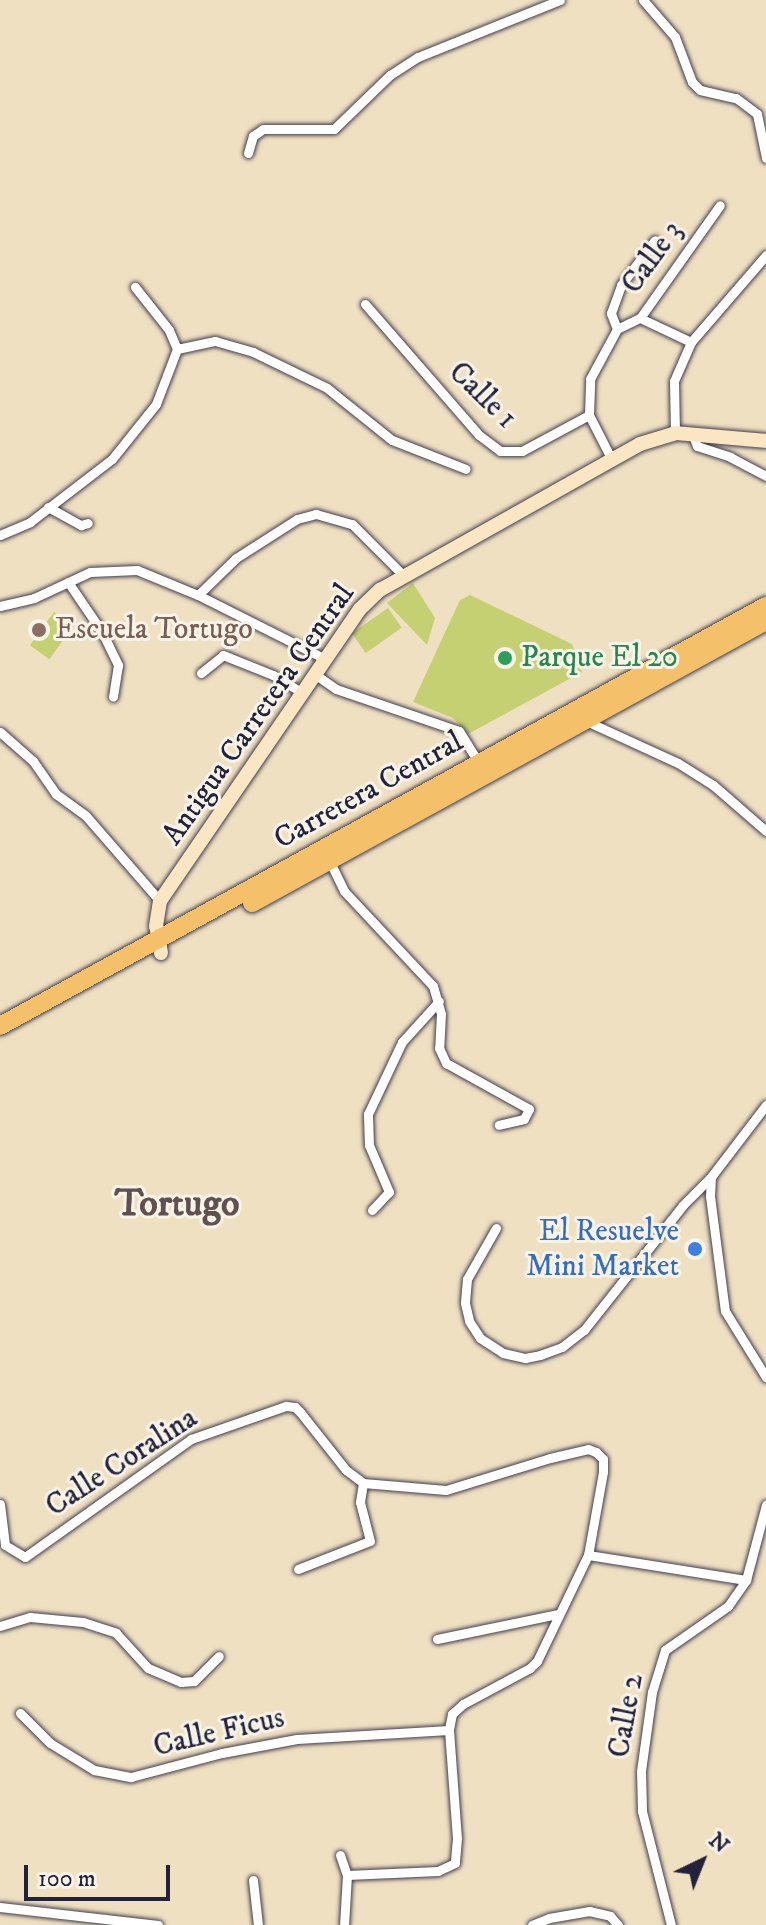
<!DOCTYPE html>
<style>
body{margin:0}
#map{position:relative;width:766px;height:1925px;overflow:hidden;background:#f0e0c2;font-family:"IM FELL DW Pica",serif}
div>[style]{position:absolute}
[style*='--x']{left:calc(var(--x)*1px);top:calc(var(--y)*1px);width:calc(var(--w)*1px);rotate:calc(var(--a)*1deg)}
.green>*{inset:0;background:#c4d072;transform-origin:0 0}
.roads{filter:drop-shadow(0 0 2px #413e4f) drop-shadow(0 0 2px #413e4f)}
.street>*{height:9px;margin:-4.5px;padding:0 4.5px;transform-origin:4.5px;border-radius:4.5px;background:#fff}
.secondary>*{height:14px;margin:-7px;padding:0 7px;transform-origin:7px;border-radius:7px;background:#fbe6c3}
.highway>*{height:18px;margin:-9px;padding:0 9px;transform-origin:9px;border-radius:9px;background:#f4c16a}
.dots>*{width:22px;height:22px;translate:-50% -50%;box-sizing:border-box;border:4px solid #f7f3e8;border-radius:50%}
span{translate:-50% -50%;white-space:nowrap;text-align:center;line-height:1.15;-webkit-text-stroke:6px #f7f3e8;paint-order:stroke}
.street-label{font-size:30px;color:#22223b}
.education-label{font-size:30px;color:#785e54}
.left{translate:0 -50%;text-align:left}
.leisure-label{font-size:30px;color:#27864d}
.shop-label{font-size:30px;color:#366cbe}
.right{translate:-100% -50%;text-align:right}
.district-label{font-size:38px;color:#60504f;font-weight:700}
.north{position:absolute;left:662px;top:1821px;width:80px;height:80px;-webkit-text-stroke:6px #f7f3e8;paint-order:stroke;rotate:43deg;font-size:22px;font-weight:700;line-height:32px;text-align:center;color:#22223b}
.north::after{content:'';display:block;margin:auto;width:28px;height:36px;background:#22223b;clip-path:polygon(50% 0,100% 100%,50% 72%,0 100%)}
.scale{position:absolute;left:24px;top:1865px;width:146px;height:36px;box-sizing:border-box;border:4px solid #22223b;border-top:0;padding-left:10px;font-size:24px;line-height:28px;white-space:nowrap;color:#22223b;-webkit-text-stroke:6px #f7f3e8;paint-order:stroke}
</style>
<div id="map">
<div class="green">
<div style="clip-path:polygon(413px 583px,435px 618px,427px 645px,387px 603px)"></div>
<div style="clip-path:polygon(470px 595px,572px 644px,582px 672px,468px 734px,453px 718px,413px 702px,460px 600px)"></div>
<div style="left:388px;top:608px;width:24px;height:44px;rotate:55deg"></div>
<div style="left:54px;top:612px;width:24px;height:41px;rotate:36deg"></div>
</div>
<div class="roads">
<div class="street">
<div style="--x:643;--y:0;--w:49;--a:49.1"></div>
<div style="--x:675;--y:37;--w:48;--a:69.3"></div>
<div style="--x:692;--y:82;--w:11;--a:45"></div>
<div style="--x:700;--y:90;--w:37;--a:13"></div>
<div style="--x:736;--y:98;--w:26;--a:37"></div>
<div style="--x:757;--y:114;--w:45;--a:78.4"></div>
<div style="--x:248;--y:153;--w:18;--a:-74"></div>
<div style="--x:253;--y:136;--w:12;--a:-35"></div>
<div style="--x:263;--y:129;--w:71;--a:0"></div>
<div style="--x:334;--y:129;--w:78;--a:-44"></div>
<div style="--x:390;--y:75;--w:33;--a:-33"></div>
<div style="--x:418;--y:57;--w:153;--a:-21.9"></div>
<div style="--x:365;--y:304;--w:174;--a:49"></div>
<div style="--x:479;--y:435;--w:26;--a:37"></div>
<div style="--x:500;--y:451;--w:22;--a:0"></div>
<div style="--x:522;--y:451;--w:76;--a:-28.2"></div>
<div style="--x:640;--y:318;--w:56;--a:25.2"></div>
<div style="--x:617;--y:329;--w:25;--a:-26"></div>
<div style="--x:640;--y:318;--w:138;--a:-54.7"></div>
<div style="--x:177;--y:349;--w:39;--a:-12"></div>
<div style="--x:215;--y:341;--w:40;--a:16"></div>
<div style="--x:253;--y:352;--w:82;--a:25.9"></div>
<div style="--x:327;--y:388;--w:83;--a:38.7"></div>
<div style="--x:392;--y:440;--w:79;--a:21.4"></div>
<div style="--x:675;--y:433;--w:52;--a:-91.1"></div>
<div style="--x:674;--y:381;--w:43;--a:-66.4"></div>
<div style="--x:691;--y:342;--w:115;--a:-49.2"></div>
<div style="--x:692;--y:433;--w:14;--a:69"></div>
<div style="--x:697;--y:446;--w:35;--a:18"></div>
<div style="--x:730;--y:457;--w:41;--a:27.8"></div>
<div style="--x:612;--y:460;--w:51;--a:-117.1"></div>
<div style="--x:589;--y:415;--w:36;--a:-88"></div>
<div style="--x:590;--y:379;--w:57;--a:-61.6"></div>
<div style="--x:617;--y:329;--w:17;--a:-111"></div>
<div style="--x:611;--y:313;--w:30;--a:-70"></div>
<div style="--x:621;--y:285;--w:56;--a:-52.9"></div>
<div style="--x:48;--y:507;--w:38;--a:29"></div>
<div style="--x:81;--y:525;--w:7;--a:-16"></div>
<div style="--x:0;--y:535;--w:33;--a:-23"></div>
<div style="--x:30;--y:522;--w:103;--a:-37.5"></div>
<div style="--x:112;--y:459;--w:70;--a:-51.3"></div>
<div style="--x:156;--y:404;--w:59;--a:-69.1"></div>
<div style="--x:177;--y:349;--w:21;--a:-113"></div>
<div style="--x:169;--y:330;--w:55;--a:-128.3"></div>
<div style="--x:68;--y:582;--w:60;--a:55.8"></div>
<div style="--x:102;--y:632;--w:37;--a:64"></div>
<div style="--x:118;--y:665;--w:32;--a:99"></div>
<div style="--x:198;--y:595;--w:53;--a:-44.2"></div>
<div style="--x:236;--y:558;--w:72;--a:-32.6"></div>
<div style="--x:297;--y:519;--w:20;--a:-15"></div>
<div style="--x:316;--y:514;--w:37;--a:16"></div>
<div style="--x:352;--y:524;--w:74;--a:45"></div>
<div style="--x:0;--y:606;--w:35;--a:-13"></div>
<div style="--x:34;--y:598;--w:62;--a:-24.9"></div>
<div style="--x:90;--y:572;--w:47;--a:-2.4"></div>
<div style="--x:137;--y:570;--w:66;--a:22.3"></div>
<div style="--x:198;--y:595;--w:142;--a:26.7"></div>
<div style="--x:201;--y:673;--w:28;--a:-39"></div>
<div style="--x:223;--y:655;--w:54;--a:21.8"></div>
<div style="--x:273;--y:675;--w:35;--a:31"></div>
<div style="--x:316;--y:675;--w:24;--a:35"></div>
<div style="--x:336;--y:689;--w:130;--a:18.9"></div>
<div style="--x:459;--y:731;--w:36;--a:58"></div>
<div style="--x:584;--y:720;--w:103;--a:24.6"></div>
<div style="--x:678;--y:763;--w:41;--a:32.2"></div>
<div style="--x:713;--y:785;--w:70;--a:41"></div>
<div style="--x:0;--y:732;--w:44;--a:41.3"></div>
<div style="--x:33;--y:761;--w:40;--a:55.1"></div>
<div style="--x:56;--y:794;--w:37;--a:36"></div>
<div style="--x:86;--y:816;--w:113;--a:49"></div>
<div style="--x:329;--y:860;--w:34;--a:64"></div>
<div style="--x:344;--y:891;--w:130;--a:46.9"></div>
<div style="--x:433;--y:986;--w:29;--a:74"></div>
<div style="--x:441;--y:1014;--w:34;--a:93"></div>
<div style="--x:439;--y:1048;--w:17;--a:65"></div>
<div style="--x:446;--y:1063;--w:95;--a:29"></div>
<div style="--x:529;--y:1109;--w:11;--a:117"></div>
<div style="--x:524;--y:1119;--w:26;--a:167"></div>
<div style="--x:766;--y:1105;--w:91;--a:127.4"></div>
<div style="--x:711;--y:1177;--w:19;--a:93"></div>
<div style="--x:710;--y:1196;--w:116;--a:82.6"></div>
<div style="--x:725;--y:1311;--w:78;--a:58.2"></div>
<div style="--x:372;--y:1210;--w:25;--a:-47"></div>
<div style="--x:389;--y:1192;--w:51;--a:-113.1"></div>
<div style="--x:369;--y:1145;--w:31;--a:-92"></div>
<div style="--x:368;--y:1114;--w:80;--a:-64.7"></div>
<div style="--x:402;--y:1042;--w:55;--a:-47.9"></div>
<div style="--x:496;--y:1228;--w:59;--a:119.6"></div>
<div style="--x:467;--y:1279;--w:24;--a:95"></div>
<div style="--x:465;--y:1303;--w:18;--a:77"></div>
<div style="--x:469;--y:1321;--w:20;--a:57"></div>
<div style="--x:480;--y:1338;--w:27;--a:33"></div>
<div style="--x:503;--y:1353;--w:23;--a:13"></div>
<div style="--x:525;--y:1358;--w:15;--a:-11"></div>
<div style="--x:540;--y:1355;--w:23;--a:-20"></div>
<div style="--x:562;--y:1347;--w:28;--a:-38"></div>
<div style="--x:584;--y:1330;--w:159;--a:-51.6"></div>
<div style="--x:683;--y:1205;--w:40;--a:-45"></div>
<div style="--x:0;--y:1504;--w:41;--a:83"></div>
<div style="--x:5;--y:1545;--w:23;--a:31"></div>
<div style="--x:25;--y:1557;--w:204;--a:-35.4"></div>
<div style="--x:191;--y:1439;--w:101;--a:-19.2"></div>
<div style="--x:286;--y:1406;--w:9;--a:6"></div>
<div style="--x:295;--y:1407;--w:7;--a:45"></div>
<div style="--x:300;--y:1412;--w:74;--a:51.6"></div>
<div style="--x:346;--y:1470;--w:21;--a:37"></div>
<div style="--x:363;--y:1483;--w:83;--a:4.8"></div>
<div style="--x:446;--y:1490;--w:109;--a:-17.1"></div>
<div style="--x:550;--y:1458;--w:39;--a:-13"></div>
<div style="--x:588;--y:1449;--w:9;--a:21"></div>
<div style="--x:596;--y:1452;--w:10;--a:45"></div>
<div style="--x:603;--y:1459;--w:13;--a:90"></div>
<div style="--x:603;--y:1472;--w:84;--a:100.2"></div>
<div style="--x:588;--y:1555;--w:118;--a:115.7"></div>
<div style="--x:537;--y:1661;--w:10;--a:135"></div>
<div style="--x:530;--y:1668;--w:76;--a:151.8"></div>
<div style="--x:463;--y:1704;--w:15;--a:138"></div>
<div style="--x:452;--y:1714;--w:16;--a:101"></div>
<div style="--x:449;--y:1730;--w:108;--a:85.8"></div>
<div style="--x:457;--y:1838;--w:25;--a:95"></div>
<div style="--x:455;--y:1863;--w:19;--a:155"></div>
<div style="--x:438;--y:1871;--w:91;--a:177.5"></div>
<div style="--x:588;--y:1555;--w:160;--a:9"></div>
<div style="--x:298;--y:1569;--w:77;--a:-21.3"></div>
<div style="--x:370;--y:1541;--w:40;--a:-104.4"></div>
<div style="--x:360;--y:1502;--w:19;--a:-81"></div>
<div style="--x:0;--y:1626;--w:31;--a:-17"></div>
<div style="--x:30;--y:1617;--w:53;--a:5.4"></div>
<div style="--x:83;--y:1622;--w:35;--a:18"></div>
<div style="--x:116;--y:1633;--w:47;--a:47.6"></div>
<div style="--x:148;--y:1668;--w:36;--a:23"></div>
<div style="--x:181;--y:1682;--w:13;--a:-4"></div>
<div style="--x:194;--y:1681;--w:35;--a:-45"></div>
<div style="--x:437;--y:1639;--w:124;--a:-11.7"></div>
<div style="--x:20;--y:1713;--w:42;--a:45"></div>
<div style="--x:50;--y:1743;--w:52;--a:31.5"></div>
<div style="--x:94;--y:1770;--w:38;--a:11"></div>
<div style="--x:131;--y:1777;--w:94;--a:-14.8"></div>
<div style="--x:222;--y:1753;--w:76;--a:-10.6"></div>
<div style="--x:297;--y:1739;--w:152;--a:-3.4"></div>
<div style="--x:340;--y:1855;--w:21;--a:71"></div>
<div style="--x:347;--y:1875;--w:50;--a:93.4"></div>
<div style="--x:253;--y:1880;--w:45;--a:83.7"></div>
<div style="--x:0;--y:1907;--w:159;--a:6.5"></div>
<div style="--x:532;--y:1925;--w:18;--a:-22"></div>
<div style="--x:549;--y:1918;--w:41;--a:-9.9"></div>
<div style="--x:589;--y:1911;--w:22;--a:13"></div>
<div style="--x:610;--y:1916;--w:12;--a:48"></div>
<div style="--x:671;--y:1925;--w:118;--a:-104.3"></div>
<div style="--x:642;--y:1811;--w:40;--a:-91.4"></div>
<div style="--x:641;--y:1771;--w:80;--a:-82.1"></div>
<div style="--x:652;--y:1692;--w:44;--a:-72.8"></div>
<div style="--x:665;--y:1650;--w:77;--a:-34.9"></div>
<div style="--x:728;--y:1606;--w:32;--a:-55"></div>
<div style="--x:746;--y:1580;--w:78;--a:-75.1"></div>
</div>
<div class="secondary">
<div style="--x:161;--y:953;--w:27;--a:-100"></div>
<div style="--x:156;--y:926;--w:25;--a:-81"></div>
<div style="--x:160;--y:901;--w:354;--a:-55.6"></div>
<div style="--x:360;--y:609;--w:28;--a:-44"></div>
<div style="--x:380;--y:590;--w:298;--a:-29.3"></div>
<div style="--x:640;--y:444;--w:37;--a:-17"></div>
<div style="--x:675;--y:433;--w:91;--a:5"></div>
</div>
<div class="highway">
<div style="--x:252;--y:903;--w:586;--a:-28.75"></div>
<div style="--x:0;--y:1026;--w:874;--a:-28.74"></div>
</div>
</div>
<div class="dots">
<div style="left:39px;top:630px;background:#8d6e63"></div>
<div style="left:505px;top:658px;background:#2e9e5b"></div>
<div style="left:695px;top:1249px;background:#3f7fe0"></div>
</div>
<div class="street-label">
<span style="left:653px;top:258px;rotate:-54deg">Calle 3</span>
<span style="left:482px;top:396px;rotate:44deg">Calle 1</span>
<span style="left:259px;top:715px;rotate:-55deg">Antigua Carretera Central</span>
<span style="left:369px;top:791px;rotate:-29deg">Carretera Central</span>
<span style="left:122px;top:1463px;rotate:-33deg">Calle Coralina</span>
<span style="left:627px;top:1716px;rotate:-80deg">Calle 2</span>
<span style="left:219px;top:1733px;rotate:-13deg">Calle Ficus</span>
</div>
<div class="education-label">
<span class="left" style="left:55px;top:630px">Escuela Tortugo</span>
</div>
<div class="leisure-label">
<span class="left" style="left:521px;top:658px">Parque El 20</span>
</div>
<div class="shop-label">
<span class="right" style="left:679px;top:1249px">El Resuelve<br>Mini Market</span>
</div>
<div class="district-label">
<span style="left:177px;top:1205px">Tortugo</span>
</div>
<div class="north">N</div>
<div class="scale">100 m</div>
</div>
